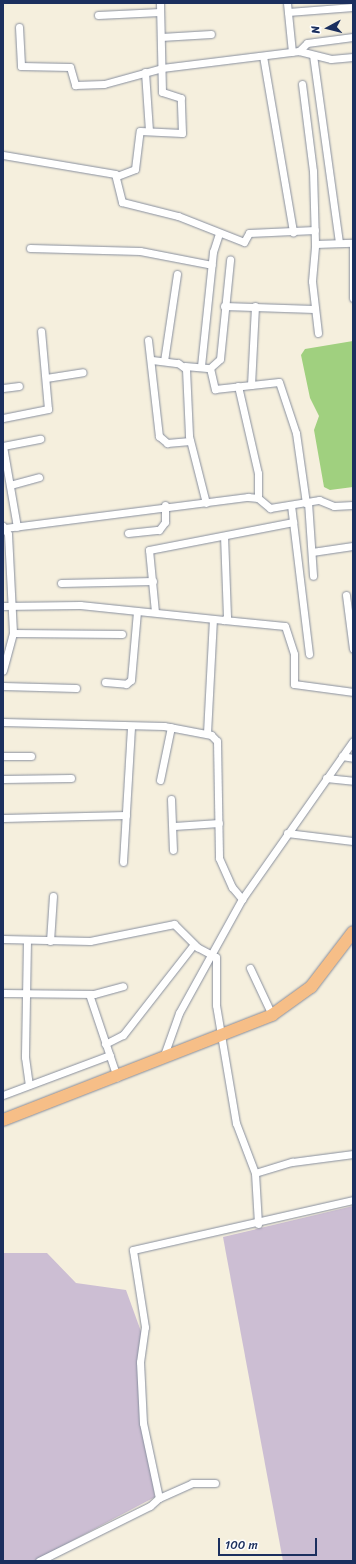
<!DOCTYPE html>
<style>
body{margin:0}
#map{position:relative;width:356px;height:1564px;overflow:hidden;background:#f5efdd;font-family:Sriracha,sans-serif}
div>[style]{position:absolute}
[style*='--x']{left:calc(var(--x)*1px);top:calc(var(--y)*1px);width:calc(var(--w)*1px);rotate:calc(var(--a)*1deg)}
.industrial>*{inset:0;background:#ccbed3}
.green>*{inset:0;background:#a0d07f}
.roads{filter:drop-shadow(0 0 1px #888f9e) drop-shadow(0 0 1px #888f9e)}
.street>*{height:7px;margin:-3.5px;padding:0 3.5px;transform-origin:3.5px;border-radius:3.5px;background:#fff}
.primary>*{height:12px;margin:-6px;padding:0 6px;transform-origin:6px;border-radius:6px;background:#f6be87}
span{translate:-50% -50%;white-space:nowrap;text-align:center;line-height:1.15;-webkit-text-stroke:4px #fff;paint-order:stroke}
.frame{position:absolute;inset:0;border:4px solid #1b2f5e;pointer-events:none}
.north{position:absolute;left:308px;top:8px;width:40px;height:40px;-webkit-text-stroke:3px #fff;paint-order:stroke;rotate:263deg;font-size:11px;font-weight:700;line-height:16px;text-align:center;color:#1b2f5e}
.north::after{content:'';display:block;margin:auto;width:14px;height:18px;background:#1b2f5e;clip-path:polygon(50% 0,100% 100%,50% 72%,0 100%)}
.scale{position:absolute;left:218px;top:1538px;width:99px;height:18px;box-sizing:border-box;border:2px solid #1b2f5e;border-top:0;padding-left:5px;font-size:12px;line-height:14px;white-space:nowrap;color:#1b2f5e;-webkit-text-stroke:3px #fff;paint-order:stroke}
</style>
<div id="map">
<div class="industrial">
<div style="clip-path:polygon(353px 1206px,353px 1561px,283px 1561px,223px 1237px)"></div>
<div style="clip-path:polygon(3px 1253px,47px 1253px,76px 1283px,126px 1290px,143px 1337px,141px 1415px,155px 1497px,34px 1561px,3px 1561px)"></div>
</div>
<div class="green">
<div style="clip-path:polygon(353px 341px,353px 487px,330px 490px,324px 487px,314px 430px,319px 416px,310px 398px,301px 355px,305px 349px)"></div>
</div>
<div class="roads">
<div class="street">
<div style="--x:287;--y:3;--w:49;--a:84.2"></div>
<div style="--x:288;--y:12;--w:65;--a:-4.4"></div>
<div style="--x:98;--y:15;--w:62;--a:-2.8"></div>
<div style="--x:19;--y:27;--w:39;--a:87"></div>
<div style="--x:21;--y:66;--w:49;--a:1.2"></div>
<div style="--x:70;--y:67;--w:19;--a:74"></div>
<div style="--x:75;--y:85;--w:29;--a:-2"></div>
<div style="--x:104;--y:84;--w:60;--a:-15.4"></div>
<div style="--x:162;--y:68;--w:138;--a:-7.1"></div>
<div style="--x:299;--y:51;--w:33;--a:14"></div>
<div style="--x:331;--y:59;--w:22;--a:-5"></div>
<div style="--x:161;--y:37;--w:50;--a:-3.4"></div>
<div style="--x:299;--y:51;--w:11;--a:-45"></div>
<div style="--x:307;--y:43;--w:46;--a:-7.4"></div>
<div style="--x:313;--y:55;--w:189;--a:82.1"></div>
<div style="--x:263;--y:56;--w:179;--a:80.3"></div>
<div style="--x:145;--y:72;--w:59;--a:86.1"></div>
<div style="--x:302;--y:84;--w:88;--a:82.8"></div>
<div style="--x:313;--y:171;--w:73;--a:88.4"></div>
<div style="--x:3;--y:155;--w:114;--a:9.6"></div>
<div style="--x:115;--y:174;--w:29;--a:76"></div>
<div style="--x:122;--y:202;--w:58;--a:14"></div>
<div style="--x:178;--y:216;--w:71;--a:21.5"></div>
<div style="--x:244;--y:242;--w:10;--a:-61"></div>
<div style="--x:249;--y:233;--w:66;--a:-2.6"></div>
<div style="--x:117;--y:176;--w:19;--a:-21"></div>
<div style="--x:135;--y:169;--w:38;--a:-83"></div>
<div style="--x:140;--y:131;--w:42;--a:2.7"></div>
<div style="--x:182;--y:133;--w:35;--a:-92"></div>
<div style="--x:181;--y:98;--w:20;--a:-162"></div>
<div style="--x:162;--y:92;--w:89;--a:-91.3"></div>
<div style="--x:353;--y:244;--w:54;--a:90"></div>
<div style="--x:30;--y:248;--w:110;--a:1.6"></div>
<div style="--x:140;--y:251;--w:73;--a:11"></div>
<div style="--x:224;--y:306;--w:90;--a:1.9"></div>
<div style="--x:318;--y:333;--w:52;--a:-96.6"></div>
<div style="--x:312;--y:281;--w:37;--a:-85"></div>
<div style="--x:315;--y:244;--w:38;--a:-2"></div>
<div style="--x:148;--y:340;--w:97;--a:83.5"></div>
<div style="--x:159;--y:436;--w:11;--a:41"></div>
<div style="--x:167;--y:443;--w:23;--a:-5"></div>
<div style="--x:152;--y:360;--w:26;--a:7"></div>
<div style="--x:178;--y:363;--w:10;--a:37"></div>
<div style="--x:186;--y:369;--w:67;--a:87.4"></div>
<div style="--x:189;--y:436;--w:69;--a:75.8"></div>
<div style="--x:164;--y:361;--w:88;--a:-81.5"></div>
<div style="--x:185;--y:366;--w:25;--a:5"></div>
<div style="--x:210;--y:368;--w:22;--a:77"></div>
<div style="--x:215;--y:389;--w:64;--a:-6.2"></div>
<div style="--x:279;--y:382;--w:54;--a:71.6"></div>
<div style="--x:296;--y:433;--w:71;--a:81.9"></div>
<div style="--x:201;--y:366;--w:115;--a:-84"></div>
<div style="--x:213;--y:252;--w:19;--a:-72"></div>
<div style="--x:210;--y:368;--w:13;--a:-42"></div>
<div style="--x:220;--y:359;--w:100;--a:-84.2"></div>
<div style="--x:46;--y:378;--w:37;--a:-9"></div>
<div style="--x:251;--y:385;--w:79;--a:-87.1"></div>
<div style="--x:238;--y:386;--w:89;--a:77.1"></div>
<div style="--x:258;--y:473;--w:25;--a:90"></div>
<div style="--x:3;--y:388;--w:16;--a:-7"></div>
<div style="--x:3;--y:418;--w:46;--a:-11.3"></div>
<div style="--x:48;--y:409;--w:78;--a:-95.1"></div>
<div style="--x:3;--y:446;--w:82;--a:80.2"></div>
<div style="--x:3;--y:446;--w:38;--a:-11"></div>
<div style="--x:10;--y:485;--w:30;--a:-15"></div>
<div style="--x:308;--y:502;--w:74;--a:86.1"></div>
<div style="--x:291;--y:505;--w:150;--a:83.1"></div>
<div style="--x:3;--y:526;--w:9;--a:58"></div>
<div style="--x:8;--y:534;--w:99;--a:87.1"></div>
<div style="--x:13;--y:633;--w:39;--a:105"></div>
<div style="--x:5;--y:528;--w:245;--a:-7.3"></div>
<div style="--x:248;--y:497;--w:10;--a:6"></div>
<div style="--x:258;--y:498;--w:16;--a:40"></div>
<div style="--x:270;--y:508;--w:50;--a:-9.3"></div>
<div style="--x:319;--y:500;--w:16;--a:22"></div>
<div style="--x:334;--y:506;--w:19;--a:-3"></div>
<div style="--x:128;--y:533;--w:31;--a:-6"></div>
<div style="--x:159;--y:530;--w:10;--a:-53"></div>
<div style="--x:165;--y:522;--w:17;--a:-90"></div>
<div style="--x:312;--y:552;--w:41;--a:-8.3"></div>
<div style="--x:61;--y:583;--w:92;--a:-1.2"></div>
<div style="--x:346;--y:595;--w:54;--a:82.6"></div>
<div style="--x:3;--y:606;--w:77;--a:-0.7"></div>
<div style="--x:80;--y:605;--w:145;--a:5.9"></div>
<div style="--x:224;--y:620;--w:4;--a:-45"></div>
<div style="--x:227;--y:617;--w:81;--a:-92.1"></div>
<div style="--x:155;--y:612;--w:62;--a:-95.5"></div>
<div style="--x:149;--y:550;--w:147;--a:-11"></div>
<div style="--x:224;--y:620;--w:61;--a:5.6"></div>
<div style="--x:285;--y:626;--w:29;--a:72"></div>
<div style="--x:294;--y:654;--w:30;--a:90"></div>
<div style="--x:294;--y:684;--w:60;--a:7.7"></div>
<div style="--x:13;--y:633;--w:109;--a:0.5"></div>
<div style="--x:105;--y:682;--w:21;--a:5"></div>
<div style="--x:126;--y:684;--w:6;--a:-39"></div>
<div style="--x:131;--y:680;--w:69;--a:-85"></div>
<div style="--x:3;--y:686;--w:73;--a:1.6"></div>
<div style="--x:3;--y:722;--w:161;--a:1.4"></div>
<div style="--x:164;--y:726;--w:48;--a:10.8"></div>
<div style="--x:211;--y:735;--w:8;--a:45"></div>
<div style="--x:217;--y:741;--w:117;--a:89"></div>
<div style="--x:219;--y:858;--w:32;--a:66"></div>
<div style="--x:232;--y:887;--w:16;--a:50"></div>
<div style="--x:207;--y:733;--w:114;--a:-87"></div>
<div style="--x:3;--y:756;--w:28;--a:0"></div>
<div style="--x:342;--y:756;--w:11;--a:10"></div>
<div style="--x:326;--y:778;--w:27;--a:6"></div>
<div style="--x:3;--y:779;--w:68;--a:-0.8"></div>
<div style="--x:160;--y:780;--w:54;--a:-78.3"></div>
<div style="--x:171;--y:799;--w:51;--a:87.8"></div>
<div style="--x:3;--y:818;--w:123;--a:-1.4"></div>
<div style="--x:174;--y:826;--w:45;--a:-3.8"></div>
<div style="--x:287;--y:833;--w:66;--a:6.9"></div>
<div style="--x:123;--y:862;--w:136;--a:-86.6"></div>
<div style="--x:3;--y:939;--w:87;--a:1.3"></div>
<div style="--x:90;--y:941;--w:86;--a:-11.4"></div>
<div style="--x:174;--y:924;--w:33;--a:45"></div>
<div style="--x:197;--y:947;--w:21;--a:28"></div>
<div style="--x:216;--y:957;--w:48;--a:90"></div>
<div style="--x:216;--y:1005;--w:120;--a:80.4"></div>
<div style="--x:236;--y:1123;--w:53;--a:69.2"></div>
<div style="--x:255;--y:1173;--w:51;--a:86.6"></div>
<div style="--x:27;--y:940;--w:117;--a:91"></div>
<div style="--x:25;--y:1057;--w:28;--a:82"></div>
<div style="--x:50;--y:941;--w:45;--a:-86.2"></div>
<div style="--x:250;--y:968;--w:52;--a:64.9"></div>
<div style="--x:3;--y:993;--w:91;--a:0.6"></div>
<div style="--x:94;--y:994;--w:30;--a:-15"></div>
<div style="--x:89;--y:994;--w:88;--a:71.4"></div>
<div style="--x:105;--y:1044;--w:20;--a:-27"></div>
<div style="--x:123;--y:1035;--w:115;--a:-52"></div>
<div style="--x:163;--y:1058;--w:48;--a:-70.4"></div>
<div style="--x:179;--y:1013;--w:130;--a:-61.1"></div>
<div style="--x:242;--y:899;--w:193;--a:-54.9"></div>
<div style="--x:3;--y:1095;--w:114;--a:-20.5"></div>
<div style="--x:255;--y:1173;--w:39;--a:-17"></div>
<div style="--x:292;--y:1162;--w:62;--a:-7.5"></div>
<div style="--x:159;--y:1498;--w:36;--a:-24"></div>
<div style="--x:192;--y:1483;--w:23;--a:0"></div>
<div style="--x:39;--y:1561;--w:124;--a:-26.4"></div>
<div style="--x:150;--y:1506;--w:12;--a:-42"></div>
<div style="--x:159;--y:1498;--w:77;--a:-102"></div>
<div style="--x:143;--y:1423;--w:61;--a:-92.8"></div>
<div style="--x:140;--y:1362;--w:35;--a:-82"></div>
<div style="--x:145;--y:1327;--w:78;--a:-98.9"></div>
<div style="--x:133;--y:1250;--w:226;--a:-12.8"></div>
</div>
<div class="primary">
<div style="--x:3;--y:1120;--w:289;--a:-21.3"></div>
<div style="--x:272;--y:1015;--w:48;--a:-35.7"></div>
<div style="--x:311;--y:987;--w:69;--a:-52.6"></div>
</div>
</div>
<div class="frame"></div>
<div class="north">N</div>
<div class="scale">100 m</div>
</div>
